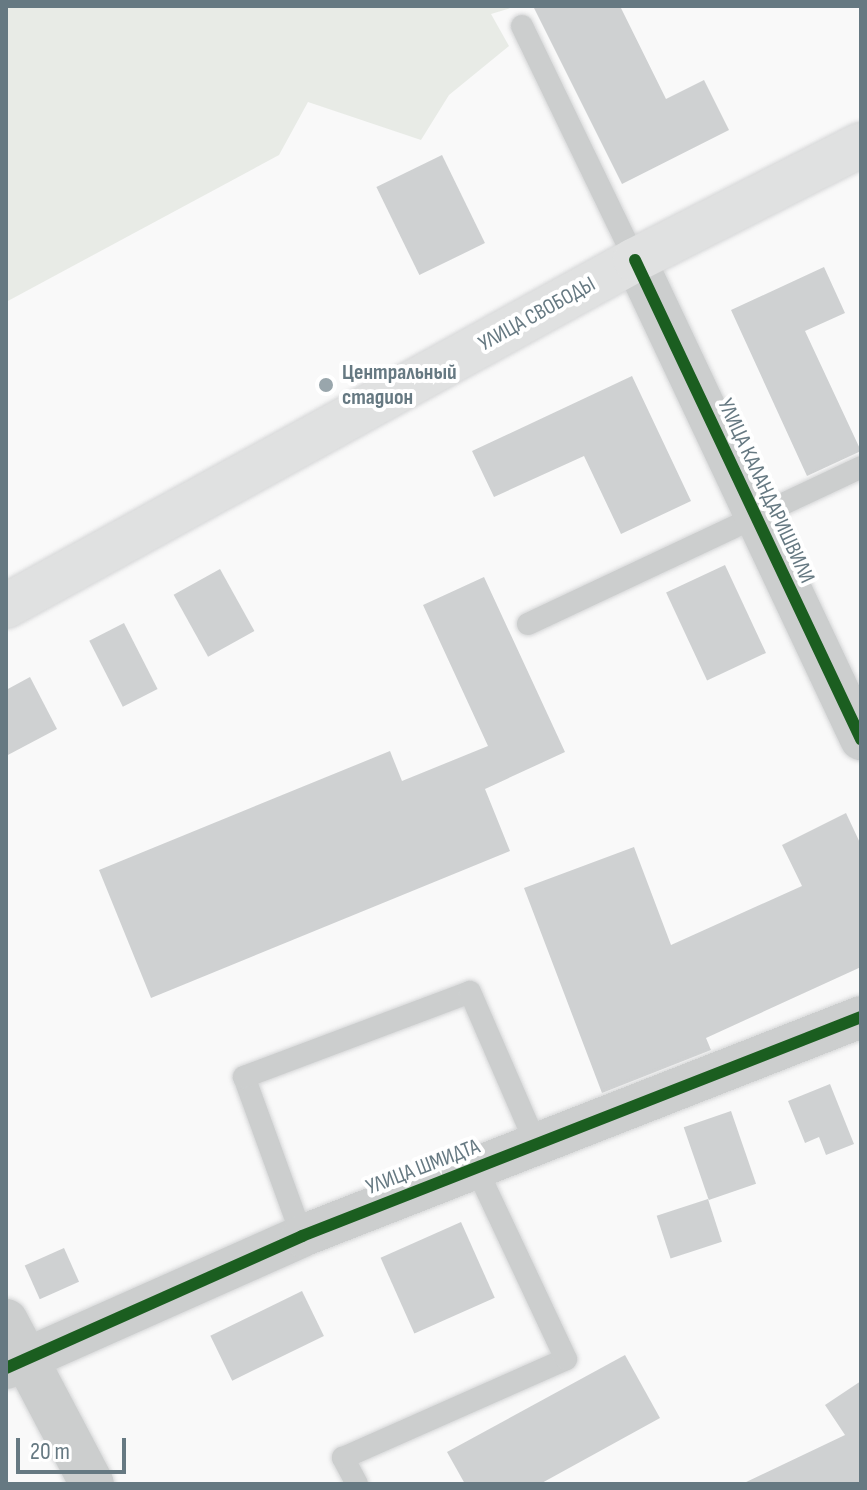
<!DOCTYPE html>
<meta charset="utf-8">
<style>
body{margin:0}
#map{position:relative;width:867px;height:1490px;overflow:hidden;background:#f9f9f9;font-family:"Sofia Sans Condensed",sans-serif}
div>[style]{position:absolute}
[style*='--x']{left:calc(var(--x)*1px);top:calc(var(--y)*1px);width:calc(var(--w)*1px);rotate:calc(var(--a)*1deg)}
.green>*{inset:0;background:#e8ebe6}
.building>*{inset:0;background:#cfd1d2;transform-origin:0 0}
.roads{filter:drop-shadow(0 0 2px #d5d6d7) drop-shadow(0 0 2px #d5d6d7)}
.service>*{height:22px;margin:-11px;padding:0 11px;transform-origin:11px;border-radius:11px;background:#cccece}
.minor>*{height:42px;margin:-21px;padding:0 21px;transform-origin:21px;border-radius:21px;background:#cccece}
.tertiary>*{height:44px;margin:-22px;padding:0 22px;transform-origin:22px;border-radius:22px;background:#cccece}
.secondary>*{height:44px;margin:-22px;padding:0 22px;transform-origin:22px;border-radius:22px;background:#e0e1e1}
.cycleway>*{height:12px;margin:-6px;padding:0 6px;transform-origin:6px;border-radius:6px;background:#1b5e20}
.dots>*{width:22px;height:22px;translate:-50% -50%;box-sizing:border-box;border:4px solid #fff;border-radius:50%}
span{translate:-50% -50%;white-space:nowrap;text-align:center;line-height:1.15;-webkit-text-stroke:8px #fff;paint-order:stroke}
.street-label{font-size:22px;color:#667982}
.poi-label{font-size:22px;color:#667982;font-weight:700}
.left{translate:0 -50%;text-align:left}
.frame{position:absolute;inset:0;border:8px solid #667982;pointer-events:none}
.scale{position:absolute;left:16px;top:1438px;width:110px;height:36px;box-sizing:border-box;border:4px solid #667982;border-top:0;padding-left:10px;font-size:24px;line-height:28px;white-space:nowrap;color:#667982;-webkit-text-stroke:6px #fff;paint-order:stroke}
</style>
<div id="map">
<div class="green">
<div style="clip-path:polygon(6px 6px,517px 6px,491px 14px,509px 46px,449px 95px,421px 140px,308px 102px,279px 155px,6px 302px)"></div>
</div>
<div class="building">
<div style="clip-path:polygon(533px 6px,620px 6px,666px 99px,704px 80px,729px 130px,622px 184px)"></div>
<div style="left:442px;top:155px;width:98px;height:73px;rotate:64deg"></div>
<div style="clip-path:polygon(824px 267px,845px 313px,805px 331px,861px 451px,807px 476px,731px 310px)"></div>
<div style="clip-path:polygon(632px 376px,691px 501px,621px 534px,584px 456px,494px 497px,472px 451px)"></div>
<div style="left:725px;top:565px;width:97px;height:65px;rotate:65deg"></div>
<div style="left:220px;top:569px;width:71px;height:53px;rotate:61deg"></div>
<div style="clip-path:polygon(484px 577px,565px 752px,485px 789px,510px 851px,151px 998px,99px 870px,390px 751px,402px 781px,488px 746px,423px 605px)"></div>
<div style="left:124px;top:623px;width:74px;height:39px;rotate:63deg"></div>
<div style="clip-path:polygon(30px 677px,57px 729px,6px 756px,6px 690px)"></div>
<div style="clip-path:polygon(846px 813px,861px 845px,861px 967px,706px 1038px,711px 1050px,602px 1093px,524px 888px,634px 847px,671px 945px,802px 886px,782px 845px)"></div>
<div style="clip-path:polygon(830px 1084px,854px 1144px,826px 1155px,819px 1137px,805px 1143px,788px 1101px)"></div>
<div style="left:731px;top:1111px;width:77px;height:50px;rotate:71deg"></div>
<div style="left:708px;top:1199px;width:45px;height:54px;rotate:72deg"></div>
<div style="left:461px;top:1222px;width:83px;height:88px;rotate:66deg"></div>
<div style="left:64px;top:1248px;width:37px;height:43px;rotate:66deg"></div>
<div style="left:302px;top:1291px;width:50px;height:102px;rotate:64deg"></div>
<div style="clip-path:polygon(625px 1355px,660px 1418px,540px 1484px,465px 1484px,447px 1452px)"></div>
<div style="clip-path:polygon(861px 1381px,861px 1484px,742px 1484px,845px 1435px,825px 1405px)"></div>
</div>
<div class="roads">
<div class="service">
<div style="--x:522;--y:26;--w:260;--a:64.2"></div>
<div style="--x:528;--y:624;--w:368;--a:-25.2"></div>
<div style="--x:302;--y:1236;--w:169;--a:-110"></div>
<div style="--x:244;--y:1077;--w:241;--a:-20.6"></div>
<div style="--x:470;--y:992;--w:166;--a:66.5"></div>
<div style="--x:357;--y:1484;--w:30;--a:-118"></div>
<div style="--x:343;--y:1458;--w:244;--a:-23.9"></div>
<div style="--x:566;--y:1359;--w:211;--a:-115.2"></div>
</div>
<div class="minor">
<div style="--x:635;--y:260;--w:530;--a:64.74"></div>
<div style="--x:6;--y:1368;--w:324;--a:-24"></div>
<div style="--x:302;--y:1236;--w:600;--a:-21.39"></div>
</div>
<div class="tertiary">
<div style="--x:6;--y:1321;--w:184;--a:62.2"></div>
</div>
<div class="secondary">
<div style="--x:6;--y:606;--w:718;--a:-28.81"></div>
<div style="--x:635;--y:260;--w:254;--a:-27"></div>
</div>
</div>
<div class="cycleway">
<div style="--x:635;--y:260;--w:530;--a:64.74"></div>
<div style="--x:6;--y:1368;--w:324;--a:-24"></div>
<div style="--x:302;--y:1236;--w:600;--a:-21.39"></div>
</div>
<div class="dots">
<div style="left:326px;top:385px;background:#99a6ac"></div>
</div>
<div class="street-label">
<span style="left:537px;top:314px;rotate:-29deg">УЛИЦА СВОБОДЫ</span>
<span style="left:766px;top:491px;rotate:65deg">УЛИЦА КАЛАНДАРИШВИЛИ</span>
<span style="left:423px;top:1167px;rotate:-21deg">УЛИЦА ШМИДТА</span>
</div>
<div class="poi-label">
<span class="left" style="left:342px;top:385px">Центральный<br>стадион</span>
</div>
<div class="frame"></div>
<div class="scale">20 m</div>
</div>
